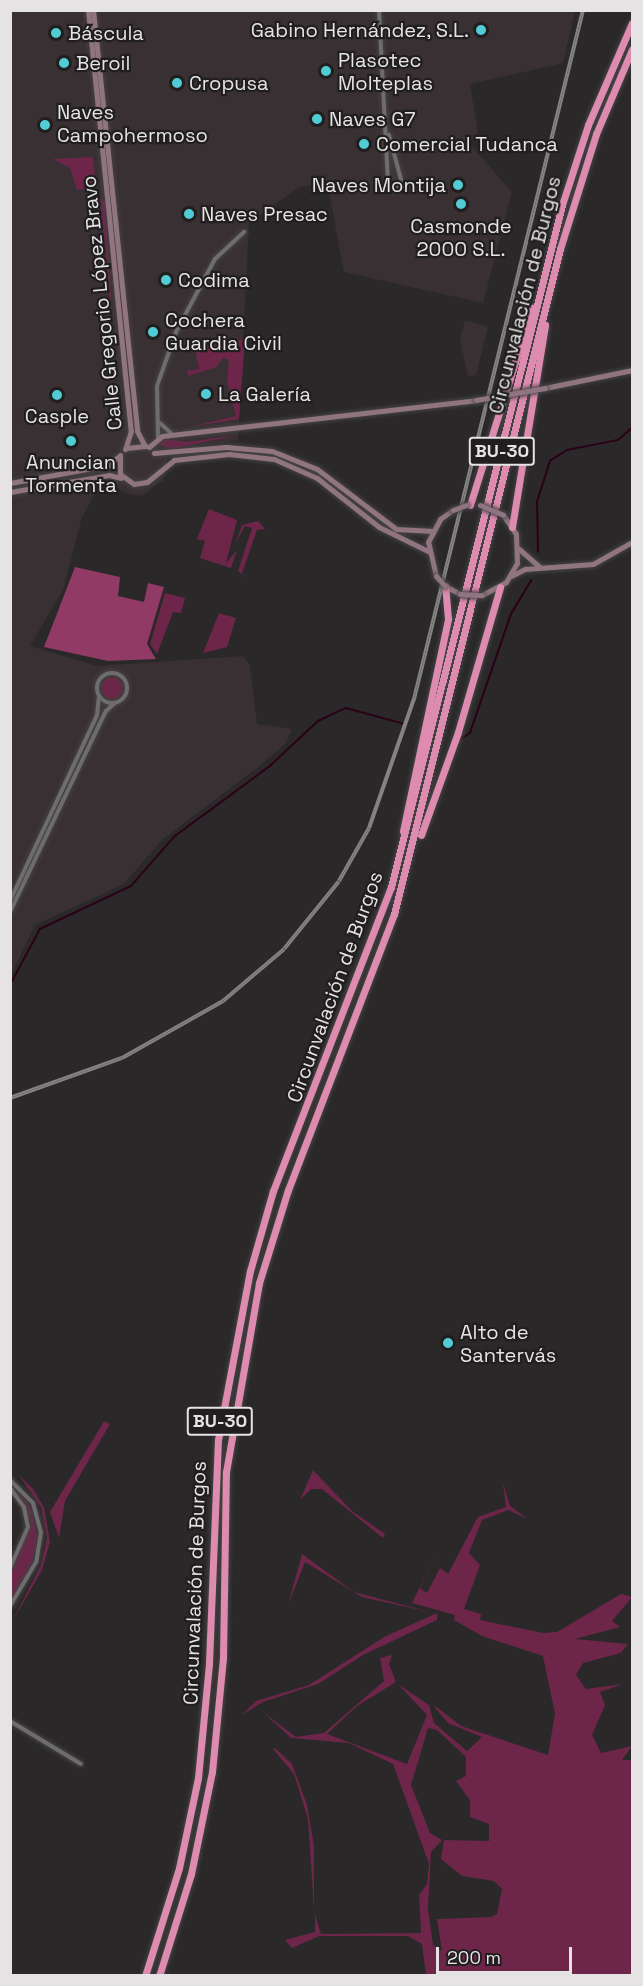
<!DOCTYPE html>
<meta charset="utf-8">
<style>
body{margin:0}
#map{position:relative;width:643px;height:1986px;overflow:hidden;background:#2a2829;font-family:"Space Grotesk",sans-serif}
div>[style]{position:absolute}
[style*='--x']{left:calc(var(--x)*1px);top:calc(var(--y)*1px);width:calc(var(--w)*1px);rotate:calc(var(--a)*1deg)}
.built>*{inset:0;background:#393033}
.green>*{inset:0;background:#6d264a}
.round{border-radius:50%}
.forest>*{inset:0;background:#903a65}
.stream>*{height:1.5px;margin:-0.75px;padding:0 0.75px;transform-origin:0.75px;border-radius:0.75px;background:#2b0118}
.roads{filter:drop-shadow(0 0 2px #454344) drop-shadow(0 0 2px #454344)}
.street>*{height:4px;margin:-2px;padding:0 2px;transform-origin:2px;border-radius:2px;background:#6f6c6d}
.street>.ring{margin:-2px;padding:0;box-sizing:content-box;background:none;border:4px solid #6f6c6d;border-radius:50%}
.secondary>*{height:5px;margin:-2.5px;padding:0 2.5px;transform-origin:2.5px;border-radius:2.5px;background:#907581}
.highway>*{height:7px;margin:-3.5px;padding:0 3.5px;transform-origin:3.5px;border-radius:3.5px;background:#de8bb0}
.rail>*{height:4px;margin-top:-2px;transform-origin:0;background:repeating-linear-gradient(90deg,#211e1f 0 4.5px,#848283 0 9px);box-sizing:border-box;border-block:2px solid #848283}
.bridges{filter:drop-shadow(0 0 2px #454344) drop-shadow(0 0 2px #454344)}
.secondary-bridge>*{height:5px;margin:-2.5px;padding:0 2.5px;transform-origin:2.5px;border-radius:2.5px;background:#907581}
.dots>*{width:16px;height:16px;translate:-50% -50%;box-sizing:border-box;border:3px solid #211e1f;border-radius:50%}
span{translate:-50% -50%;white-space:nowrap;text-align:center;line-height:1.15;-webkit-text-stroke:4.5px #211e1f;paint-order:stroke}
.shield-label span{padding:2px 4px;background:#211e1f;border:2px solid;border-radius:4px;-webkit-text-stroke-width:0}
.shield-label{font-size:18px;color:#e5e3e4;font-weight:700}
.poi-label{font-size:20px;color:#e5e3e4}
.right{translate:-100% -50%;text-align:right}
.left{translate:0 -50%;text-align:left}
.street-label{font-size:20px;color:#e5e3e4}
.frame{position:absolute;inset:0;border:12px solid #e5e3e4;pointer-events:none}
.scale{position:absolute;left:436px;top:1947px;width:136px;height:27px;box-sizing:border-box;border:3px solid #e5e3e4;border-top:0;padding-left:8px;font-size:18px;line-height:21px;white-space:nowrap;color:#e5e3e4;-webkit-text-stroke:4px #211e1f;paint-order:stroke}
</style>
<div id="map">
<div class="built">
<div style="clip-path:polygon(11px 11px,575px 11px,563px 63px,470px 84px,478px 133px,469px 143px,512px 192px,483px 303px,344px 272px,327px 182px,299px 187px,249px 223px,238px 440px,169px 452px,163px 480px,144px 495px,130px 495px,107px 483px,98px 488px,82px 517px,63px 590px,30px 646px,97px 666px,243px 656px,250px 666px,257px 724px,292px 729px,285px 744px,262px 764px,162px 840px,124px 884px,35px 925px,11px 975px)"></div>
<div style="clip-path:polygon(465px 320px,488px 327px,476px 375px,468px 376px,460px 340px)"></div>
</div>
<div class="green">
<div style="clip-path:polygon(93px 157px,96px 188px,77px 190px,70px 168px,53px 159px)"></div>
<div style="clip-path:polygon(100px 198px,105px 201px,112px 312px,111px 312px)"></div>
<div style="clip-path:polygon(245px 339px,239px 419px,190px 427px,236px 416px,227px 382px,229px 361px,224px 357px,216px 367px,188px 376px,187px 371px,199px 369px,195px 349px)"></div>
<div style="clip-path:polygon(238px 435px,171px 449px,157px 444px,165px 439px,187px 442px)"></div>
<div style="clip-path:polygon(209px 509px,237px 520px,226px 563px,237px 550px,231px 568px,200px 558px,205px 541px,197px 539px)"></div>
<div style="clip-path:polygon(258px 521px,265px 529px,257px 530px,242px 573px,248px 578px,238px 571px,252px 528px,245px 526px,235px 544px,242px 525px)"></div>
<div style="clip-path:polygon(165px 593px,185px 598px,181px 613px,173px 612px,157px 654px,150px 644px)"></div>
<div style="clip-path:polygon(219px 613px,236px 618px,227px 647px,203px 653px)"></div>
<div class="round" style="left:101px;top:677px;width:22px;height:22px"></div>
<div style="clip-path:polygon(104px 1421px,110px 1424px,65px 1501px,59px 1538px,50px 1512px)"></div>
<div style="clip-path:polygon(313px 1470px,352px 1511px,385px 1534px,383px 1538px,322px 1489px,311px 1489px,300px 1500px)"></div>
<div style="clip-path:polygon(18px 1474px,33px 1489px,44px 1507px,50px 1542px,42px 1570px,11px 1624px,41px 1565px,47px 1538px,41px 1507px)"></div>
<div style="clip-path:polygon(11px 1483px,31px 1507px,38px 1538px,32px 1563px,11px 1601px,11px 1573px,30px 1525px,26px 1506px)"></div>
<div style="clip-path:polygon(evenodd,503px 1483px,510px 1506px,528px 1519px,508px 1510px,482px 1520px,469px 1553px,480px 1565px,464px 1609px,481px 1614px,480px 1620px,543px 1633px,557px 1632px,621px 1594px,632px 1597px,612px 1621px,620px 1627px,575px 1639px,628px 1644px,621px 1653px,583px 1663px,576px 1675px,586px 1689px,623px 1684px,600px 1692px,605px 1705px,592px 1735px,601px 1753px,632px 1746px,622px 1760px,632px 1760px,632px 1975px,426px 1975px,422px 1944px,408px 1936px,319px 1936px,292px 1948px,285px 1940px,315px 1932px,315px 1914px,321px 1934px,421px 1933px,419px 1895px,427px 1884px,429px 1864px,393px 1764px,349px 1743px,291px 1738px,263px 1712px,296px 1737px,324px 1733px,384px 1681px,380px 1658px,392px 1655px,389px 1664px,396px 1682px,357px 1706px,327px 1734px,407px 1764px,427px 1715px,398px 1684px,429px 1705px,434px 1723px,467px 1751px,482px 1737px,448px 1723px,436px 1709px,434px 1705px,461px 1726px,548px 1755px,555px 1714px,543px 1656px,482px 1636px,454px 1620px,455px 1615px,412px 1603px,437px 1552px,420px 1588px,427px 1593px,440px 1568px,448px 1574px,478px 1517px,506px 1507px,503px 1483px,428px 1728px,437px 1730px,466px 1757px,466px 1776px,456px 1781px,470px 1800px,470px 1817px,489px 1824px,489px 1841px,444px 1840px,441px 1859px,462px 1876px,494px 1881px,502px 1889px,497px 1914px,491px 1917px,437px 1919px,442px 1951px,433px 1945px,428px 1908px,431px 1852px,442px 1840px,430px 1833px,411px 1785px,428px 1728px)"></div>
<div style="clip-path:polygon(302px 1554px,354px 1592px,434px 1613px,362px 1597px,305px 1562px,288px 1605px)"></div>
<div style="clip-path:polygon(437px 1613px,437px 1620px,363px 1655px,318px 1684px,263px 1702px,242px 1715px,256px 1701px,309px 1685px,384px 1637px)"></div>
<div style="clip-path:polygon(273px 1749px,275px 1748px,292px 1764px,307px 1805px,314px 1846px,314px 1910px,308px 1819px,294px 1774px)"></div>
</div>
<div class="forest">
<div style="clip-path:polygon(75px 567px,120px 577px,118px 596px,144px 602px,148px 583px,164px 587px,147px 644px,156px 659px,108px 661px,44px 647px)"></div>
</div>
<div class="stream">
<div style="--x:538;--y:552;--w:50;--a:-91.1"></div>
<div style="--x:537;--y:502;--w:43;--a:-72.4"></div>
<div style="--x:550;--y:461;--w:20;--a:-33"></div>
<div style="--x:567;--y:450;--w:52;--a:-11.1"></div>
<div style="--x:618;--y:440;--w:18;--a:-41"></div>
<div style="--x:461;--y:739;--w:11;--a:-34"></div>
<div style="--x:470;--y:733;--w:126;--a:-71"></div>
<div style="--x:511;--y:614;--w:39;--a:-59"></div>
<div style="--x:10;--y:985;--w:64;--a:-61.8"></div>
<div style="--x:40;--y:929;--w:101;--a:-25.3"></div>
<div style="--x:131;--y:886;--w:67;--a:-48.7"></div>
<div style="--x:175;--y:836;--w:118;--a:-36.4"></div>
<div style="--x:270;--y:766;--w:66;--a:-43.2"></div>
<div style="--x:318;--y:721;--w:31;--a:-25"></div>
<div style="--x:346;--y:708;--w:61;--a:15.2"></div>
</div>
<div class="roads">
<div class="street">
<div style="--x:379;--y:10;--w:173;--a:87"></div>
<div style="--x:388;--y:183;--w:10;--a:45"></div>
<div style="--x:395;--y:190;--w:10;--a:-45"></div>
<div style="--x:402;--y:183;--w:50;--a:-105.2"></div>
<div style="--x:160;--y:423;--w:16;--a:43"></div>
<div style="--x:158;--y:437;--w:51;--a:-91.1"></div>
<div style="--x:157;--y:386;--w:57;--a:-70.6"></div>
<div style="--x:176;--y:332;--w:83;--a:-61.9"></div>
<div style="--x:215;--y:259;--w:40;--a:-43"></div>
<div class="ring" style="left:97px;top:673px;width:26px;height:26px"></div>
<div style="--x:10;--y:901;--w:205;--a:-64.9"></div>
<div style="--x:97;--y:715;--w:19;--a:-84"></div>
<div style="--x:10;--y:912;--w:223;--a:-64.5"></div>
<div style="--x:106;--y:711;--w:12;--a:-42"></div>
<div style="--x:10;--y:1480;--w:33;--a:45"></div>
<div style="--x:33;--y:1503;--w:30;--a:75"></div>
<div style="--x:41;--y:1532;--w:30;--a:99"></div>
<div style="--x:36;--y:1562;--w:51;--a:120.6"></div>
<div style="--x:10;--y:1488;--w:24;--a:54"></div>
<div style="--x:24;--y:1507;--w:20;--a:79"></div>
<div style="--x:28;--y:1527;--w:45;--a:113.7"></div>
<div style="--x:10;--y:1721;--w:83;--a:31.2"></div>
</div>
<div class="secondary">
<div style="--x:88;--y:10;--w:423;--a:84.2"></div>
<div style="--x:131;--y:431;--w:19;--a:108"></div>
<div style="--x:93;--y:10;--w:423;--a:84"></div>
<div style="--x:137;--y:431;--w:17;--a:62"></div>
<div style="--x:545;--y:388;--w:89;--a:-11.7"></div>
<div style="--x:149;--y:447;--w:17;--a:-40"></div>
<div style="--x:162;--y:436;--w:316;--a:-6.5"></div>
<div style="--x:126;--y:448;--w:20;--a:-6"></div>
<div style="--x:154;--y:453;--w:72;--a:-4.8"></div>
<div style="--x:226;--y:447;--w:46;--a:5"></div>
<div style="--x:272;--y:451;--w:48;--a:21.8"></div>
<div style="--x:317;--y:469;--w:99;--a:37.2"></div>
<div style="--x:396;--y:529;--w:37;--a:3"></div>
<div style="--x:120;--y:455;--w:19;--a:90"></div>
<div style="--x:120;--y:474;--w:17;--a:36"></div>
<div style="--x:134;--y:484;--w:13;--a:-9"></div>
<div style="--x:147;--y:482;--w:35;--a:-39"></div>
<div style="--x:174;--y:460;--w:55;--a:-6.2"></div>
<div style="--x:229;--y:454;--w:45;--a:6.3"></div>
<div style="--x:274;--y:459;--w:47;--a:23.8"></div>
<div style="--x:317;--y:478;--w:79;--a:38.3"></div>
<div style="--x:379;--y:527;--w:55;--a:26.1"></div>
<div style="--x:10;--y:483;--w:100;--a:-10.4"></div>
<div style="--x:108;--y:465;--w:13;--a:-39"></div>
<div style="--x:10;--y:492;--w:100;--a:-9.7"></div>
<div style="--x:109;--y:475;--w:12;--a:14"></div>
<div style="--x:519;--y:549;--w:28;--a:41"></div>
<div style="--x:436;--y:576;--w:35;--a:-103"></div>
<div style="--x:428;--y:542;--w:26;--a:-62"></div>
<div style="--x:440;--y:519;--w:16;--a:-35"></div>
<div style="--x:511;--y:576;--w:16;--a:-27"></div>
<div style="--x:525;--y:569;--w:68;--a:-4.2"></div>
<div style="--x:593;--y:564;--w:45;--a:-29.4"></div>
<div style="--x:445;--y:586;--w:17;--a:28"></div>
<div style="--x:482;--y:595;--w:27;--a:-28"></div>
<div style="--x:506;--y:582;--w:22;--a:-60"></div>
<div style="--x:517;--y:563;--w:29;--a:-92"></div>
<div style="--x:516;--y:534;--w:23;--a:-124"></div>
</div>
<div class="highway">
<div style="--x:470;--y:505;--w:207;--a:-72.5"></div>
<div style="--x:512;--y:527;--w:205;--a:-80.7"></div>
<div style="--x:403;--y:831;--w:217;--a:-78"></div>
<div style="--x:448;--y:619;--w:33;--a:-95"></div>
<div style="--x:421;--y:835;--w:109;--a:-70.2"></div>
<div style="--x:458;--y:732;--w:151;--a:-73.8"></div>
<div style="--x:145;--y:1976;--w:113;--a:-72.5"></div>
<div style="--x:179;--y:1868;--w:92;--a:-78.1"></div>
<div style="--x:198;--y:1778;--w:116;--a:-84.5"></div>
<div style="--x:209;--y:1663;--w:223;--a:-87.7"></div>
<div style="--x:218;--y:1440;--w:172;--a:-79.3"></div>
<div style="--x:250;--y:1271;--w:83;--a:-74"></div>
<div style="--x:273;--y:1191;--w:326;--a:-68.8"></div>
<div style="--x:391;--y:887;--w:703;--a:-75.92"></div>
<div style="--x:562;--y:205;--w:84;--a:-72"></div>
<div style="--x:588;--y:125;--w:111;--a:-66.7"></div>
<div style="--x:159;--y:1976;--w:107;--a:-72.6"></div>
<div style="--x:191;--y:1874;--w:104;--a:-78.4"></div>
<div style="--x:212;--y:1772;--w:115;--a:-84.5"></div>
<div style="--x:223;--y:1658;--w:186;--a:-89.1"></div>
<div style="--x:226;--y:1472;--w:192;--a:-80.1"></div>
<div style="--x:259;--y:1283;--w:97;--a:-72.7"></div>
<div style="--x:288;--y:1190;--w:296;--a:-69"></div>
<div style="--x:394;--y:914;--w:685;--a:-75.98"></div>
<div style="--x:560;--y:249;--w:121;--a:-72.6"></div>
<div style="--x:596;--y:134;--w:92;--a:-67"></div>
</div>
</div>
<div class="rail">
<div style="--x:10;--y:1098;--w:119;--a:-19.7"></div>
<div style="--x:122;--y:1058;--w:116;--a:-29.4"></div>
<div style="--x:223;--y:1001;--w:80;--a:-40.4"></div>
<div style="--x:284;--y:949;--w:87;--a:-51"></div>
<div style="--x:339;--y:881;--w:61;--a:-60.5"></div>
<div style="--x:369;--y:828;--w:137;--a:-70.8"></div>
<div style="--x:414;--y:699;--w:709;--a:-76.22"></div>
</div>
<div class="bridges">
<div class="secondary-bridge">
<div style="--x:476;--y:400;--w:70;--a:-9.9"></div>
<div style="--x:480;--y:505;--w:25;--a:23"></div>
<div style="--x:453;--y:510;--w:14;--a:-21"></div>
<div style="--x:436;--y:576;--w:13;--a:48"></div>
<div style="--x:460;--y:594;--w:22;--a:3"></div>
</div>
</div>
<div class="dots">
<div style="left:481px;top:30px;background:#51ccd5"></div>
<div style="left:56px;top:33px;background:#51ccd5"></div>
<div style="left:64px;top:63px;background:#51ccd5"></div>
<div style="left:326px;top:71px;background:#51ccd5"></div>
<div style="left:177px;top:83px;background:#51ccd5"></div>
<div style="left:317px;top:119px;background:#51ccd5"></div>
<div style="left:45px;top:125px;background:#51ccd5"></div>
<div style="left:364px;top:144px;background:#51ccd5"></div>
<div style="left:458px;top:185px;background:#51ccd5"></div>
<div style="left:461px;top:204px;background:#51ccd5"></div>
<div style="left:189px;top:214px;background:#51ccd5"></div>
<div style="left:166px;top:280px;background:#51ccd5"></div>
<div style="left:153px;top:332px;background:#51ccd5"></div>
<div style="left:206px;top:394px;background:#51ccd5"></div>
<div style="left:57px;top:395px;background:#51ccd5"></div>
<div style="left:71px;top:441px;background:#51ccd5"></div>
<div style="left:448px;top:1343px;background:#51ccd5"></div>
</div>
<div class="shield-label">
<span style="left:502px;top:451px">BU-30</span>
<span style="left:220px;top:1421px">BU-30</span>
</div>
<div class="poi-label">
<span class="right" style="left:469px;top:30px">Gabino Hernández, S.L.</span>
<span class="left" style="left:68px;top:33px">Báscula</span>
<span class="left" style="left:338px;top:72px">Plasotec<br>Molteplas</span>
<span class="left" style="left:76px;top:63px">Beroil</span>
<span class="left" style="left:189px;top:83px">Cropusa</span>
<span class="left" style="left:57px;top:124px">Naves<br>Campohermoso</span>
<span class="left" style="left:329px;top:119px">Naves G7</span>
<span class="left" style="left:376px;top:144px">Comercial Tudanca</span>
<span class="right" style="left:446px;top:185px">Naves Montija</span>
<span class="left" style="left:201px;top:214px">Naves Presac</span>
<span style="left:461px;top:238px">Casmonde<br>2000 S.L.</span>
<span class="left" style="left:178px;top:280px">Codima</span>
<span class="left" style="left:165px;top:332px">Cochera<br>Guardia Civil</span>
<span class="left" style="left:218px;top:394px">La Galería</span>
<span style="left:57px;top:416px">Casple</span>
<span style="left:71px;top:474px">Anuncian<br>Tormenta</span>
<span class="left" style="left:460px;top:1344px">Alto de<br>Santervás</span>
</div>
<div class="street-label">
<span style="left:525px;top:295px;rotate:-76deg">Circunvalación de Burgos</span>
<span style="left:102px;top:303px;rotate:-96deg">Calle Gregorio López Bravo</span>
<span style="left:335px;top:987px;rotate:-70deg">Circunvalación de Burgos</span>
<span style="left:195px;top:1583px;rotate:-88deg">Circunvalación de Burgos</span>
</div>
<div class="frame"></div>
<div class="scale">200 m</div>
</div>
